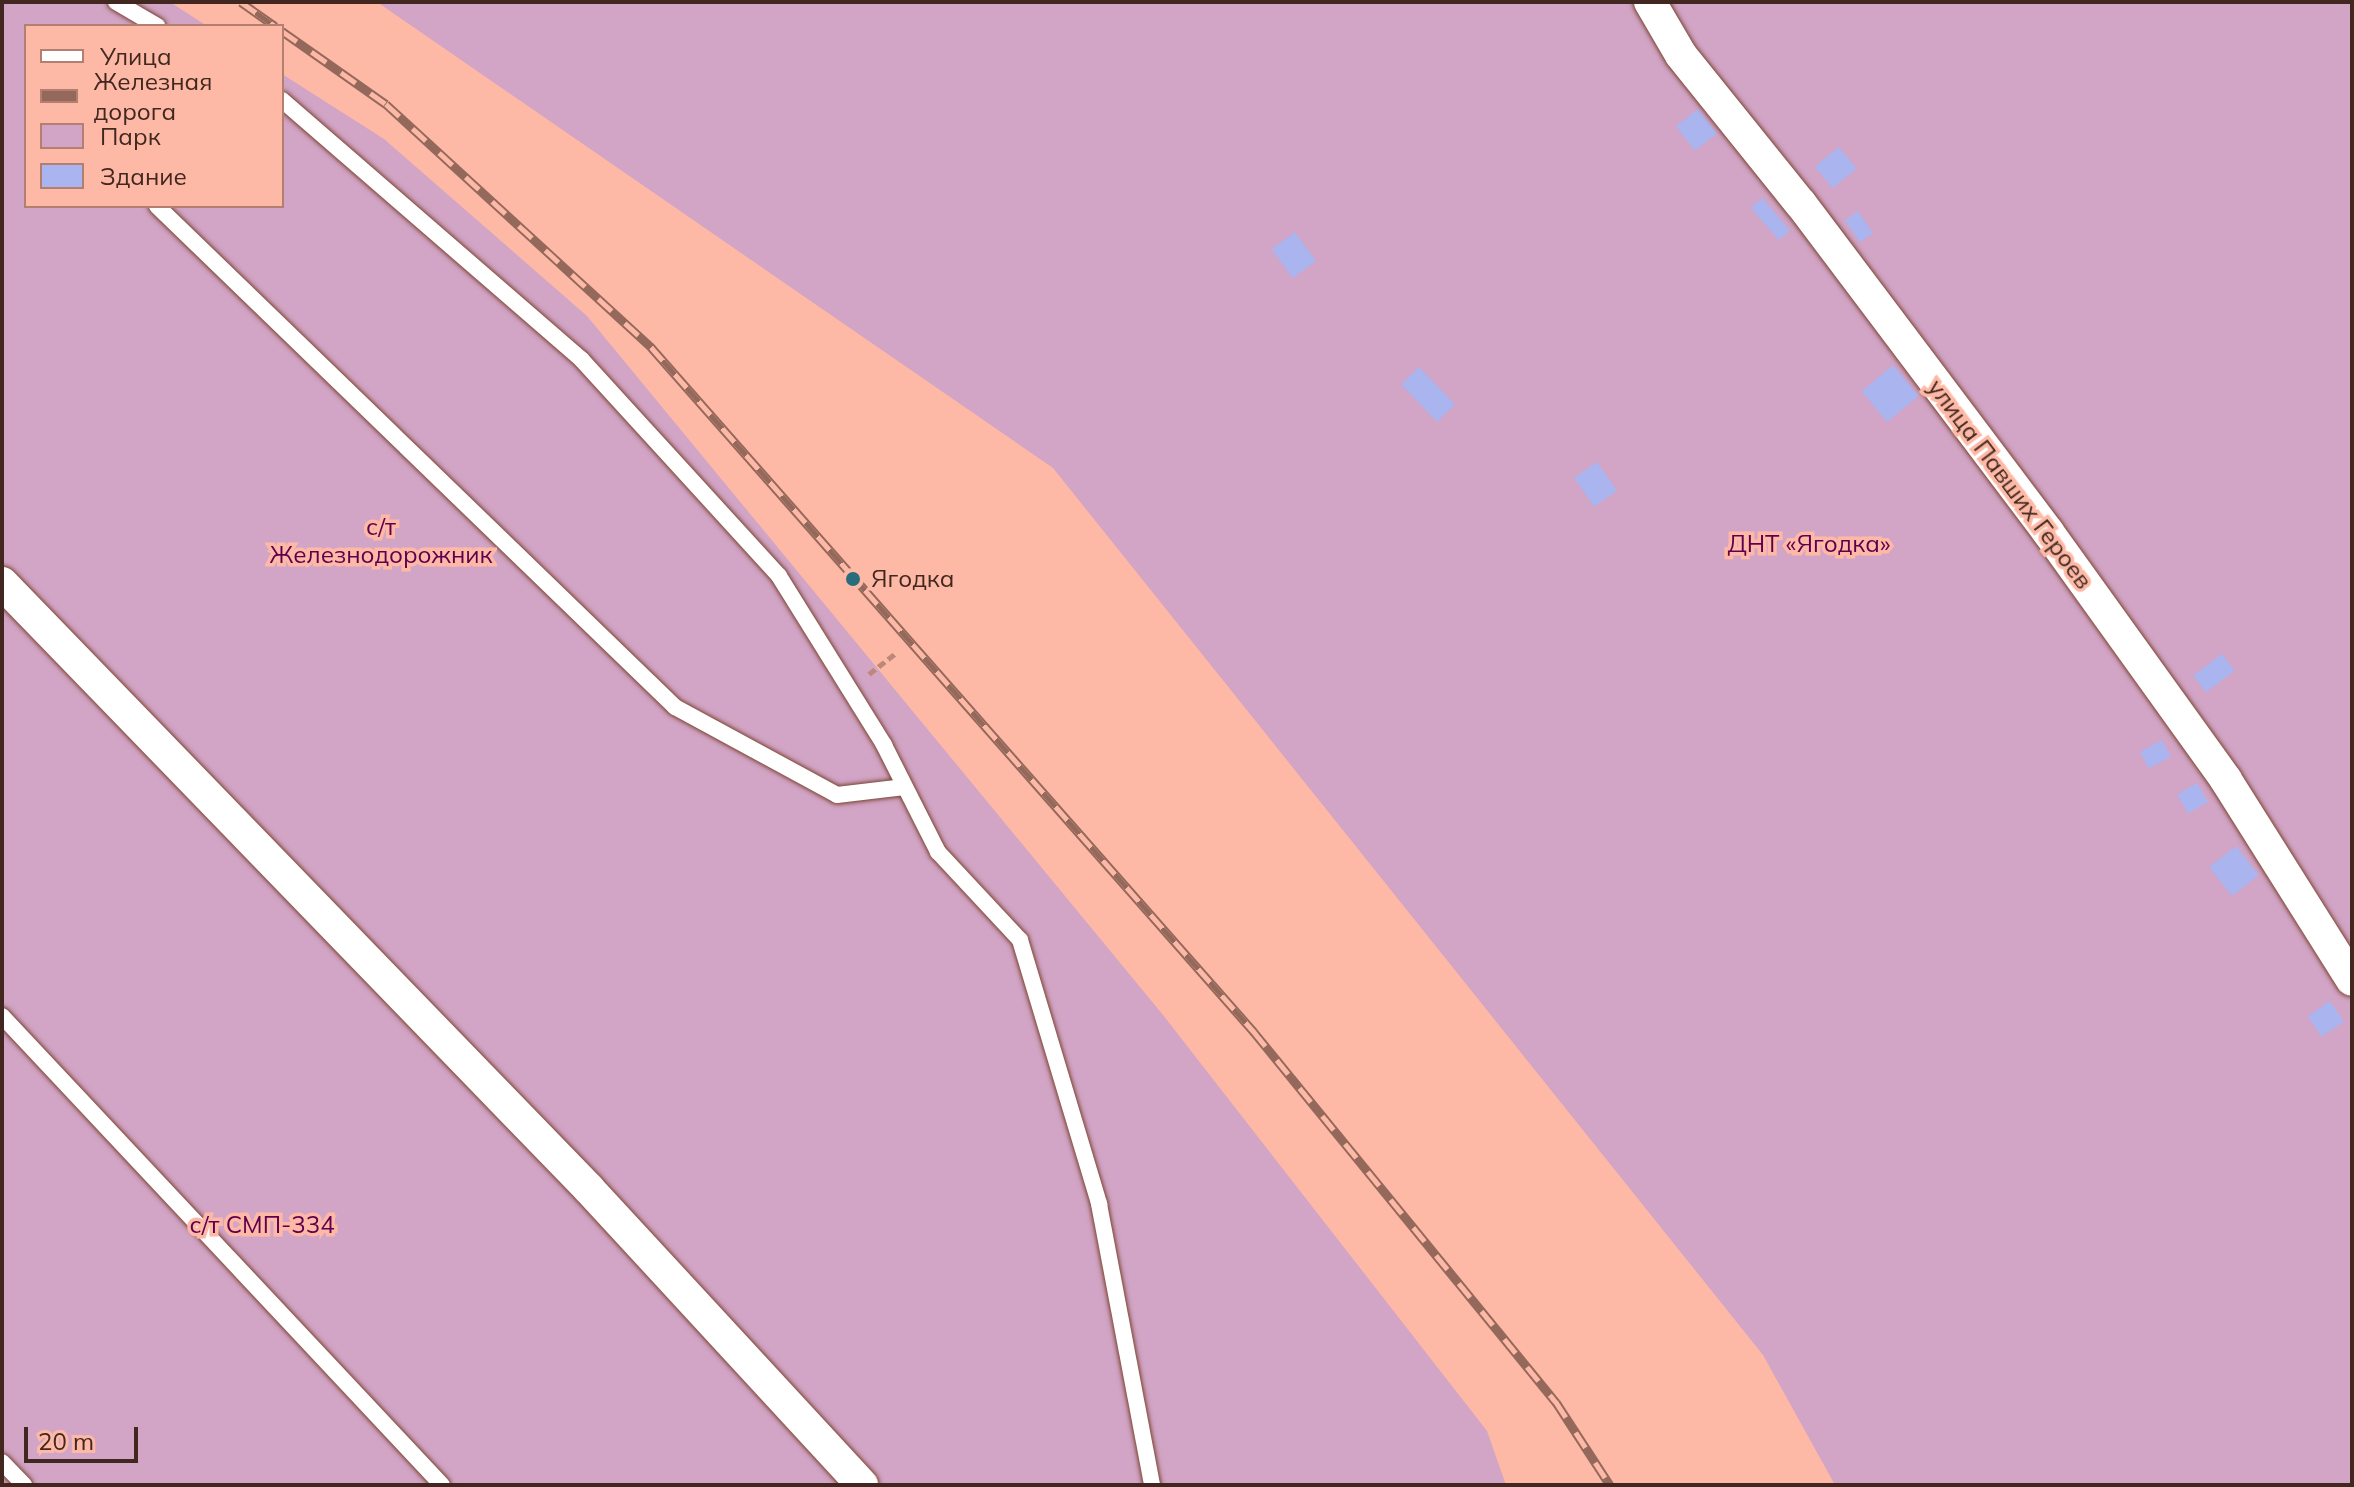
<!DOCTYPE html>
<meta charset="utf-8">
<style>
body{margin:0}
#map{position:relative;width:2354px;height:1487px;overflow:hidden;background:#fdb9a6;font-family:Mulish,sans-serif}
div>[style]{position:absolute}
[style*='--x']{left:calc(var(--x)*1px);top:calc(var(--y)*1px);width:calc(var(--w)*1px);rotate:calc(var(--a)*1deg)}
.green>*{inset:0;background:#d2a4c5}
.building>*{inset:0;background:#aab4ee;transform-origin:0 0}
.path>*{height:5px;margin-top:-2.5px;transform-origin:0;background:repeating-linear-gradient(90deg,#be8879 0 8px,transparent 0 12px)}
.roads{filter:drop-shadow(0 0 2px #7d4433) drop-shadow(0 0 2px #7d4433)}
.service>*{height:16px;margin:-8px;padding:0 8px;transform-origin:8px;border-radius:8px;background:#fff}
.minor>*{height:32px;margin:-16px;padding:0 16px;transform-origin:16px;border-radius:16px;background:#fff}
.rail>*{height:9px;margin-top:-4.5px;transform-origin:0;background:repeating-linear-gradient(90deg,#fdb9a6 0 18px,#94685b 0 36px);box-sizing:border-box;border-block:2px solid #94685b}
.dots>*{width:22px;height:22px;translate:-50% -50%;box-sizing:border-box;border:4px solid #fdb9a6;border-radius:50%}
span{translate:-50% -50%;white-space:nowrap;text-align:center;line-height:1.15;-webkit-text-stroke:7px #fdb9a6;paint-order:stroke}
.street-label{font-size:24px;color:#41271f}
.park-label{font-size:24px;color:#5e004f}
.poi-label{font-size:24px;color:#41271f}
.left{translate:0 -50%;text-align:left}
.frame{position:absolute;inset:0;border:4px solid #41271f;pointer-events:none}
.legend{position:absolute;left:24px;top:24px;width:260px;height:184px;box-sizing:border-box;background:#fdb9a6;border:2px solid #b27f70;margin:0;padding:10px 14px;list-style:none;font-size:24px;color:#41271f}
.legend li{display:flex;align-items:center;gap:16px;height:40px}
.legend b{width:40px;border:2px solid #b27f70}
.scale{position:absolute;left:24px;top:1427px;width:114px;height:36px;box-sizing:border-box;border:4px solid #41271f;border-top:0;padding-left:10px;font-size:24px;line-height:28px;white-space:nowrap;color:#41271f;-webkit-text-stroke:6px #fdb9a6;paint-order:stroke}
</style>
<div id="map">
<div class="green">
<div style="clip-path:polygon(2px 2px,170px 2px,207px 26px,26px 26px,26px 206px,282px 206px,282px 74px,384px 139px,587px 316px,1163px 1015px,1487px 1431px,1506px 1485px,2px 1485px)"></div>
<div style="clip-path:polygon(377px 2px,2352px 2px,2352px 1485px,1835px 1485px,1763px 1355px,1053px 468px)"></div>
</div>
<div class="building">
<div style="left:1698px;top:109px;width:31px;height:28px;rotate:52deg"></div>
<div style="left:1839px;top:147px;width:28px;height:31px;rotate:51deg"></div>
<div style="left:1762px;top:198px;width:43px;height:15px;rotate:49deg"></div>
<div style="left:1858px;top:211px;width:27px;height:16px;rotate:56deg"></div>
<div style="left:1295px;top:232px;width:36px;height:29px;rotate:54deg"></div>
<div style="left:1893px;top:365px;width:40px;height:41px;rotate:50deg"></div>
<div style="left:1419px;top:367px;width:52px;height:25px;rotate:46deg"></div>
<div style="left:1597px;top:462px;width:35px;height:28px;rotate:55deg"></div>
<div style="left:2222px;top:654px;width:21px;height:36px;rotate:53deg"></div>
<div style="left:2162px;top:740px;width:19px;height:25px;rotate:62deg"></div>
<div style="left:2197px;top:783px;width:22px;height:23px;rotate:60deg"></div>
<div style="left:2236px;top:846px;width:37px;height:34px;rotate:52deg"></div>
<div style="left:2330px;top:1001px;width:25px;height:27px;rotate:56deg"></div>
</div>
<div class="path">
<div style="--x:869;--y:674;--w:33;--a:-38"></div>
</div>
<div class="roads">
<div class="service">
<div style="--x:116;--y:2;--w:48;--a:30.3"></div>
<div style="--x:282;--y:100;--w:396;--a:40.9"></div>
<div style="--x:581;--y:359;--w:294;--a:47.6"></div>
<div style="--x:779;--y:576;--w:199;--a:58.1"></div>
<div style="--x:884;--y:745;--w:120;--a:63.2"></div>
<div style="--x:938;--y:852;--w:120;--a:47"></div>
<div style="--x:1020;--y:940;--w:276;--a:73.3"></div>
<div style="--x:1099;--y:1204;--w:286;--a:79.3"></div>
<div style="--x:157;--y:206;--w:721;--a:44.04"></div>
<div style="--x:675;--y:707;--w:184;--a:28.5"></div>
<div style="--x:837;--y:795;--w:68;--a:-6.7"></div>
<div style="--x:2;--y:1016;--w:643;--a:46.83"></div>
<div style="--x:2;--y:1462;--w:32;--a:46"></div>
</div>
<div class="minor">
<div style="--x:1650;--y:2;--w:61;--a:59.7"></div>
<div style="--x:1681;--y:55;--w:191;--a:51.2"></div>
<div style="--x:1801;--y:204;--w:411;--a:53"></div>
<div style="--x:2048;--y:532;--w:305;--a:54.3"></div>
<div style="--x:2226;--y:780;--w:236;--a:57.8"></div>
<div style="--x:2;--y:583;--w:844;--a:45.91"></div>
<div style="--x:589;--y:1189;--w:403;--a:47.3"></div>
</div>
</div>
<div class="rail">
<div style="--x:241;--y:2;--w:42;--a:35.2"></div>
<div style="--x:282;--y:31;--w:127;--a:35.1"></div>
<div style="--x:386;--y:104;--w:360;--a:42.5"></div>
<div style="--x:651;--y:347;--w:913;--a:48.64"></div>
<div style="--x:1254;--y:1032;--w:478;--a:50.8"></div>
<div style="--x:1556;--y:1402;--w:99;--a:57"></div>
</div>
<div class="dots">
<div style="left:853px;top:579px;background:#286c7d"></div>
</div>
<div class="street-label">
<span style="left:2010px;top:484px;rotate:53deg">улица Павших Героев</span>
</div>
<div class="park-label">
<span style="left:381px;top:541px">с/т<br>Железнодорожник</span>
<span style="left:1809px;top:544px">ДНТ «Ягодка»</span>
<span style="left:262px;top:1225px">с/т СМП-334</span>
</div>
<div class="poi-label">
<span class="left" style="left:871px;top:579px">Ягодка</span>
</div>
<div class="frame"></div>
<ul class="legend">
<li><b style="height:10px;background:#fff"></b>Улица</li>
<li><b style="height:10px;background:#94685b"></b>Железная дорога</li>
<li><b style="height:22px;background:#d2a4c5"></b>Парк</li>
<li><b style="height:22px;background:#aab4ee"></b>Здание</li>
</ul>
<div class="scale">20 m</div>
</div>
